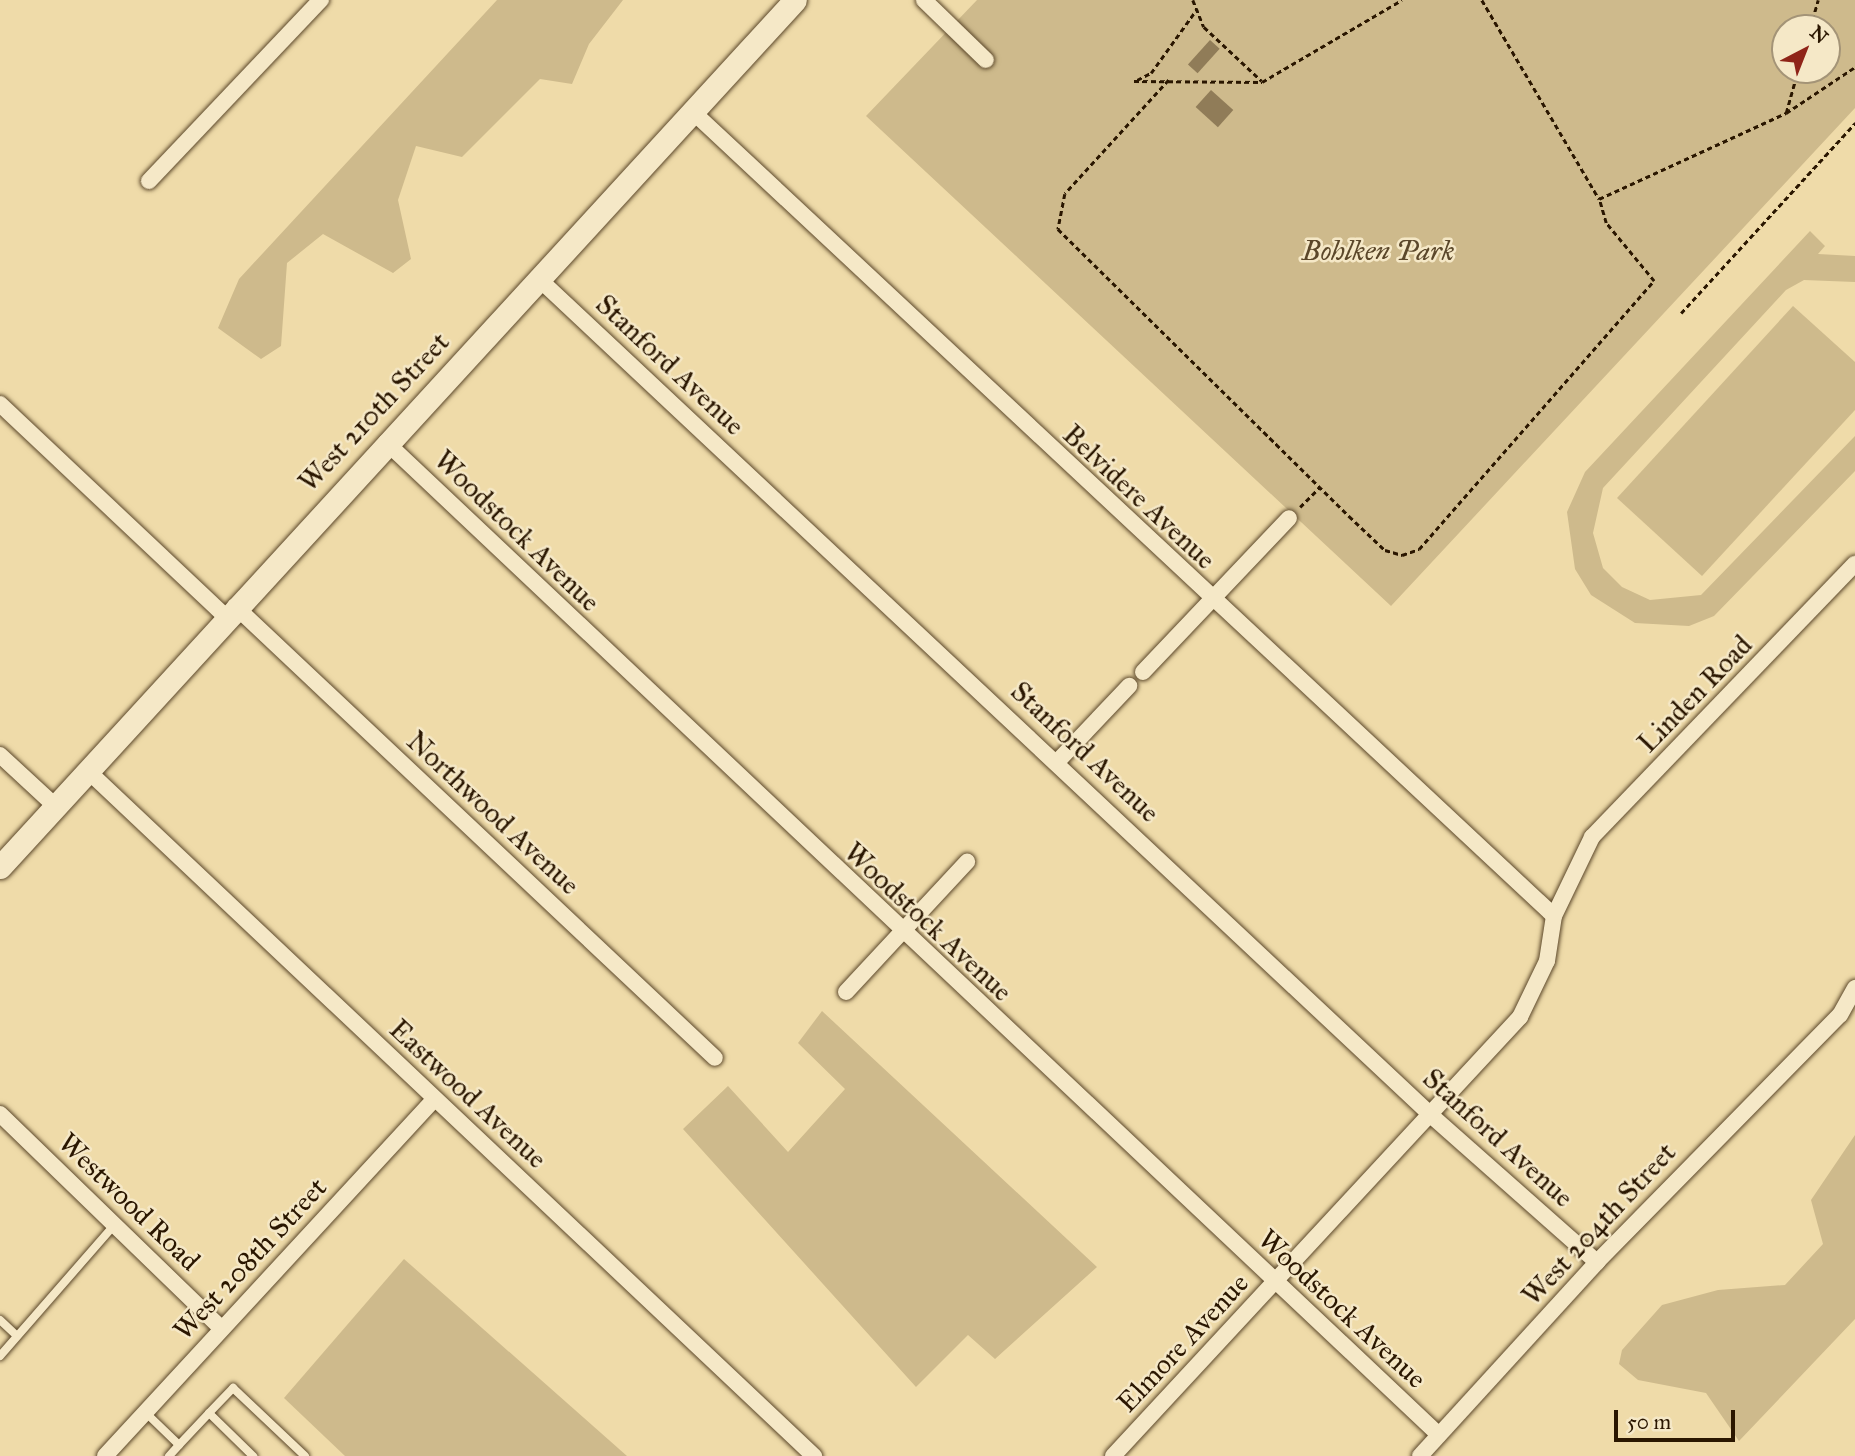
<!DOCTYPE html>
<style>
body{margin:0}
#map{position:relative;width:1855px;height:1456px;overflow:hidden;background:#efdba9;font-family:"IM FELL Great Primer",serif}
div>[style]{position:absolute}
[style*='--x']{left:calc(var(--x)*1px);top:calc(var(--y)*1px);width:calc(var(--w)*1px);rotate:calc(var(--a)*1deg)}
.green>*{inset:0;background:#ceba8c}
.building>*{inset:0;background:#907c58;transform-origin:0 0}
.path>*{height:2.5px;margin-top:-1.25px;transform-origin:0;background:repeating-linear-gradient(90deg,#2a1600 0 5px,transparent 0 8.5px)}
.roads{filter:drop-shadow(0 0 2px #5b472a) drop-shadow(0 0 2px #5b472a)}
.lane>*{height:8px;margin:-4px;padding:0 4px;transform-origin:4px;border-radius:4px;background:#f5e8c7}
.street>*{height:16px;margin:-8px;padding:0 8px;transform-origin:8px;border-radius:8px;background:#f5e8c7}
.secondary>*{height:23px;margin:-11.5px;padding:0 11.5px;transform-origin:11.5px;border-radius:11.5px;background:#f5e8c7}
span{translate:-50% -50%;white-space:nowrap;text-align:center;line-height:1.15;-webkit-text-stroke:5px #f5e8c7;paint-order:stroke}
.park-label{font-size:28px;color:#5b472a;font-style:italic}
.street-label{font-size:28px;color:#2a1600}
.north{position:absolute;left:1771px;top:14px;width:70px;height:70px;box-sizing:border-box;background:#f5e8c7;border:2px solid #a49477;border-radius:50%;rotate:42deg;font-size:19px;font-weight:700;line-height:28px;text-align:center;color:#2a1600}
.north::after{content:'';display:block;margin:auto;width:24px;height:32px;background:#8f2418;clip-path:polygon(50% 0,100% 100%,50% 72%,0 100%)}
.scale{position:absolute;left:1614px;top:1410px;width:121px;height:32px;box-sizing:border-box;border:4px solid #2a1600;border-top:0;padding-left:9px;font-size:21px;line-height:24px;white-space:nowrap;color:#2a1600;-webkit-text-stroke:5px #f5e8c7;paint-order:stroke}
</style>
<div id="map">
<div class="green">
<div style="clip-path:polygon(497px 0,623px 0,589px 44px,572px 84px,540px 79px,462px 157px,416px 146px,398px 200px,411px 259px,393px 273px,323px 234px,287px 263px,281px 346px,261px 359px,218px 328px,239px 279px)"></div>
<div style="clip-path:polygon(evenodd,977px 0,1855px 0,1855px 108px,1391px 606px,866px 116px,977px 0,1785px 28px,1827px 28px,1827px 70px,1785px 70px,1785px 28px)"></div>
<div style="clip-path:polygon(1810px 231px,1825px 246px,1818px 254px,1855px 256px,1855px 282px,1804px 280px,1786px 290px,1603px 488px,1593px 533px,1603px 568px,1622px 587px,1650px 600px,1701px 595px,1855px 436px,1855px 471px,1714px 616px,1689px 626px,1635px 623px,1591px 595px,1575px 569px,1567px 512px,1585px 472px)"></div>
<div style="clip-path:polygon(1793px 306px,1855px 362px,1855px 410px,1702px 576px,1617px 498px)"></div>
<div style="clip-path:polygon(822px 1011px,1097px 1267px,995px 1359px,968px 1335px,916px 1387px,683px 1129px,728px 1086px,788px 1152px,845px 1089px,798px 1043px)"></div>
<div style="clip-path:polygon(1855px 1135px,1855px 1319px,1739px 1441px,1706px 1393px,1638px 1380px,1619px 1364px,1622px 1350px,1662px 1305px,1718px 1290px,1785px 1285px,1823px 1244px,1811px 1200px)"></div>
<div style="clip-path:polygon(404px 1259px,627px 1456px,345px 1456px,284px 1398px)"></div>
</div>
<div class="building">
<div style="left:1210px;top:40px;width:13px;height:33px;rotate:42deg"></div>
<div style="left:1211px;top:90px;width:30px;height:23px;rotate:42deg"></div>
</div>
<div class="path">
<div style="--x:1193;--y:0;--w:29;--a:68"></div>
<div style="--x:1204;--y:27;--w:79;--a:43"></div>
<div style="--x:1482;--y:0;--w:231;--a:59.5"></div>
<div style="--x:1599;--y:199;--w:206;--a:-24.7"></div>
<div style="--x:1786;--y:113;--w:45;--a:-74.4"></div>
<div style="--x:1810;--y:28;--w:29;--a:-74"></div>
<div style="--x:1137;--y:80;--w:16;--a:-27"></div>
<div style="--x:1151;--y:73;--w:79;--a:-54.3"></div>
<div style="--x:1169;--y:80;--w:154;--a:132.4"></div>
<div style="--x:1065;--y:194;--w:36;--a:101"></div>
<div style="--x:1058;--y:229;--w:409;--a:44.6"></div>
<div style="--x:1349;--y:516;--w:50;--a:43.4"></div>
<div style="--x:1385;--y:550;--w:18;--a:16"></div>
<div style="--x:1402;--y:555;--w:18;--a:-19"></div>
<div style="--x:1419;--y:549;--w:356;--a:-48.8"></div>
<div style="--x:1654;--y:281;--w:75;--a:-129.6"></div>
<div style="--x:1606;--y:223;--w:25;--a:-106"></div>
<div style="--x:1134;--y:81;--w:128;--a:0.4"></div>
<div style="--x:1262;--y:82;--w:162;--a:-30.4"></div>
<div style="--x:1786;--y:113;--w:83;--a:-33.7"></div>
<div style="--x:1681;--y:313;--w:258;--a:-47.5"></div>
<div style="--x:1300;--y:507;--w:28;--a:-45"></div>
</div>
<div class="roads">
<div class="lane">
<div style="--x:0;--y:1320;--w:21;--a:43"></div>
<div style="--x:0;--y:1356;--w:175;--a:-48.9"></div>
<div style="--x:145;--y:1412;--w:47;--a:44.1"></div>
<div style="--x:179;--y:1445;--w:15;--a:132"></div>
<div style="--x:209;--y:1413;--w:35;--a:-46"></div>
<div style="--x:233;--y:1388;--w:99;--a:43.4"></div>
<div style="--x:179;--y:1445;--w:44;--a:-46.8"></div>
<div style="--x:209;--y:1413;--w:62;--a:44.3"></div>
</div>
<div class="street">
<div style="--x:924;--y:0;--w:86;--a:44.1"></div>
<div style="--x:692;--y:111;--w:1179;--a:43.04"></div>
<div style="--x:149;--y:181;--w:250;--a:-46.5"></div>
<div style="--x:538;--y:278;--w:1227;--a:43.15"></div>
<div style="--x:1433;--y:1117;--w:219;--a:41.5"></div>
<div style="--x:0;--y:404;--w:311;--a:43.3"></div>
<div style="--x:386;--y:442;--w:1447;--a:43.32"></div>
<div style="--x:235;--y:606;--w:659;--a:43.28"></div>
<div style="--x:1143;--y:672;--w:212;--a:-46.5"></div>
<div style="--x:0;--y:755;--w:75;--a:42.8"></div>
<div style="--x:1057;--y:762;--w:105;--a:-46.5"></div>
<div style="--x:87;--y:770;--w:1000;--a:43.34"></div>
<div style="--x:846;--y:992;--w:178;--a:-47.1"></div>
<div style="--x:0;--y:1114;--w:308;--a:44.1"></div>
<div style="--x:105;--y:1456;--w:485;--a:-47.3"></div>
<div style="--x:1113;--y:1456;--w:599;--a:-47.17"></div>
<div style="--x:1520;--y:1017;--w:62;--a:-64.3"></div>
<div style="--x:1547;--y:961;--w:46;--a:-81.2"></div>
<div style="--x:1554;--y:916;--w:88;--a:-64.3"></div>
<div style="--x:1592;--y:837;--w:379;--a:-46.1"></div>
<div style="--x:1420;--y:1456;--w:263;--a:-47.6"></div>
<div style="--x:1597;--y:1262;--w:346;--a:-45.5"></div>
<div style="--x:1840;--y:1015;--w:31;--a:-61"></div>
</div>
<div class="secondary">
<div style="--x:0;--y:867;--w:1176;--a:-47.48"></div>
</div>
</div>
<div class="park-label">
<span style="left:1378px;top:251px">Bohlken Park</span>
</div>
<div class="street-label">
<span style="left:670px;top:365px;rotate:43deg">Stanford Avenue</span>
<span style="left:374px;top:412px;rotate:-47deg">West 210th Street</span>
<span style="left:1139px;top:497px;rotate:43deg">Belvidere Avenue</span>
<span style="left:517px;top:531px;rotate:44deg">Woodstock Avenue</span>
<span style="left:1695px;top:694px;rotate:-46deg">Linden Road</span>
<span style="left:1085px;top:752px;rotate:43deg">Stanford Avenue</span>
<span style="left:493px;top:813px;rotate:43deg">Northwood Avenue</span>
<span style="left:928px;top:922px;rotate:43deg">Woodstock Avenue</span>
<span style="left:468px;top:1094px;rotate:43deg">Eastwood Avenue</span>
<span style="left:1498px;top:1138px;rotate:42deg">Stanford Avenue</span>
<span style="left:129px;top:1202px;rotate:44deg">Westwood Road</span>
<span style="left:1599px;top:1224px;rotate:-47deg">West 204th Street</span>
<span style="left:250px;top:1259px;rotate:-47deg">West 208th Street</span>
<span style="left:1342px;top:1309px;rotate:43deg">Woodstock Avenue</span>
<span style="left:1183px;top:1343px;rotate:-47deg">Elmore Avenue</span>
</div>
<div class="north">N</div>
<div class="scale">50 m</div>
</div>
